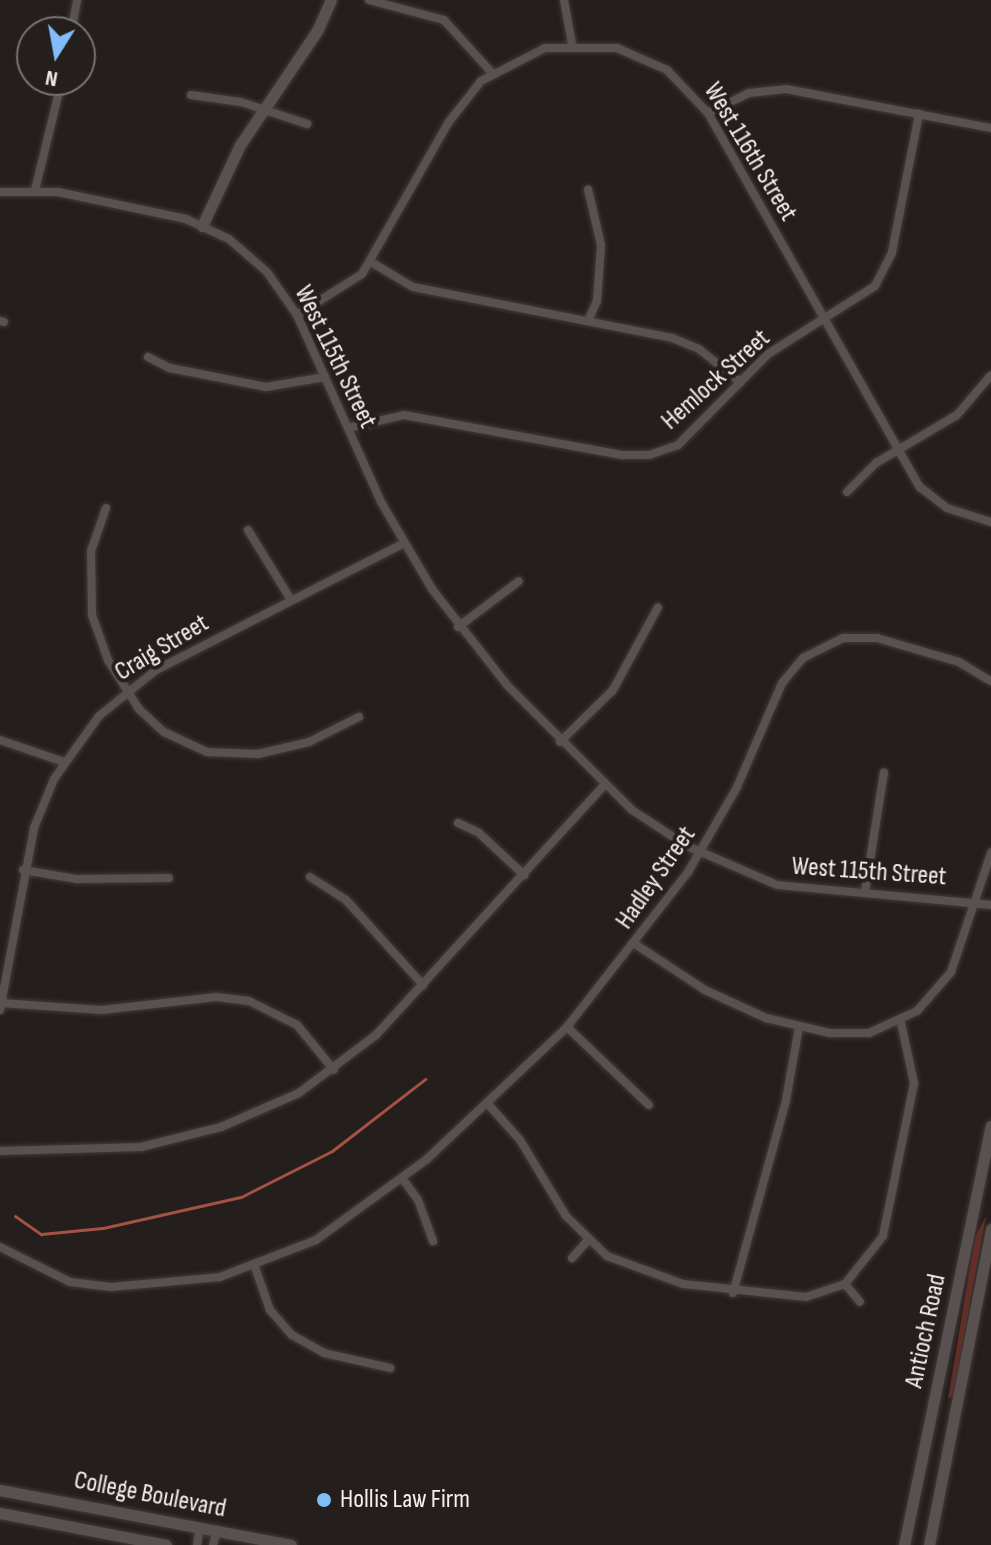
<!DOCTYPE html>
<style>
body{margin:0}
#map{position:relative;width:991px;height:1545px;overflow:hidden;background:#241e1c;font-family:"Sofia Sans Condensed",sans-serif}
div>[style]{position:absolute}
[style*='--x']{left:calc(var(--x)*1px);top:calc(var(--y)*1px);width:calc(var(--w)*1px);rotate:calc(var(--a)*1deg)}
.green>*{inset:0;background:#6a2d22}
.stream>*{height:3px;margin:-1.5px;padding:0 1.5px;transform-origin:1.5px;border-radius:1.5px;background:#a45242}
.roads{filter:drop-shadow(0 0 2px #403b3a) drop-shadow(0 0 2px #403b3a)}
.street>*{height:8px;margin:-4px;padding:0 4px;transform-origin:4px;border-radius:4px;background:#59514f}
.secondary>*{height:11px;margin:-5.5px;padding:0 5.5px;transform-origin:5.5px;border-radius:5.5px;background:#59514f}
.dots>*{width:22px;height:22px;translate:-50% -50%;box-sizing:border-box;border:4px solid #241e1c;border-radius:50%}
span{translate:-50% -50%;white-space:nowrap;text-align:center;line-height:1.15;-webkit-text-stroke:8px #241e1c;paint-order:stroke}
.street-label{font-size:26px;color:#f5f0ef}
.poi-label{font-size:26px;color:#f5f0ef}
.left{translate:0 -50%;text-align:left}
.north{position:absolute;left:16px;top:16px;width:80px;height:80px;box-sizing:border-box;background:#241e1c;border:2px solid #787270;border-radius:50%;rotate:191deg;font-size:22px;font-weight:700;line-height:32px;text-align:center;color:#f5f0ef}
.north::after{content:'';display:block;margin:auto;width:28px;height:36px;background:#80bdfa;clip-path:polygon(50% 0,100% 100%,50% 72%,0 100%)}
</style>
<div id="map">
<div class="green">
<div style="clip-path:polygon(986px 1216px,953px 1395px,948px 1399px,975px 1237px)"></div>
</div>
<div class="stream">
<div style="--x:15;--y:1216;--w:32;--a:35"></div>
<div style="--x:41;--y:1234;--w:62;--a:-5.5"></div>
<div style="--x:103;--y:1228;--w:141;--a:-12.7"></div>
<div style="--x:241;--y:1197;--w:102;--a:-26.8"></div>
<div style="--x:332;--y:1151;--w:118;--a:-37.7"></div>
</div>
<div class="roads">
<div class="street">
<div style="--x:369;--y:0;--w:78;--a:14.9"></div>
<div style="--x:444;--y:20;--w:72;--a:47.8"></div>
<div style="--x:564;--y:0;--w:45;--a:79.7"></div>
<div style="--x:71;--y:32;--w:33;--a:-79"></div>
<div style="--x:191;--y:95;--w:50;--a:8"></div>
<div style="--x:241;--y:102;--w:70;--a:18.4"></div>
<div style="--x:708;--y:113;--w:46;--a:-26"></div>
<div style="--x:749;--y:93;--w:37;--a:-6"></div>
<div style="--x:786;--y:89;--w:209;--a:10.8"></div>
<div style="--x:35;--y:190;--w:113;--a:-76.2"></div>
<div style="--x:0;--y:192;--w:58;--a:0"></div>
<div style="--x:58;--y:192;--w:131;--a:11.9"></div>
<div style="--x:186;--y:219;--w:47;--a:24.9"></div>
<div style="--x:229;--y:239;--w:50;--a:41"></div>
<div style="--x:267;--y:272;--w:52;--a:55.1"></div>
<div style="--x:297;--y:315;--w:205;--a:65.8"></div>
<div style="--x:381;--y:502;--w:101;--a:59.6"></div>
<div style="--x:432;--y:589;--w:122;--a:52"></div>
<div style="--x:507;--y:685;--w:177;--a:45"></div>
<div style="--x:632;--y:810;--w:66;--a:33.2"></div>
<div style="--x:687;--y:846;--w:98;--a:23.4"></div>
<div style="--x:777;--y:885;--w:215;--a:5.3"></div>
<div style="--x:371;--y:262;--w:49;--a:30.8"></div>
<div style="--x:413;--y:287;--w:264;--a:11.1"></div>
<div style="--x:672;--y:338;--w:29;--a:22"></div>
<div style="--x:699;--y:349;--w:53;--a:38.8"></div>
<div style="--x:297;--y:315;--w:77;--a:-32.2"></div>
<div style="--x:362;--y:274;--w:174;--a:-60.3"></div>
<div style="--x:448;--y:123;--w:53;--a:-51.8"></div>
<div style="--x:481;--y:81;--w:72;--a:-27.3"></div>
<div style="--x:545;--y:48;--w:72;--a:0"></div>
<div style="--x:617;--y:48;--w:55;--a:23.7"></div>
<div style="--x:667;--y:70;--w:59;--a:46.4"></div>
<div style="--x:708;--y:113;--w:430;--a:60.5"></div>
<div style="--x:920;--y:487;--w:34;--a:38"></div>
<div style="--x:947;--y:508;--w:46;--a:17.7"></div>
<div style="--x:0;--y:321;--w:4;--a:14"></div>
<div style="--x:588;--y:321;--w:22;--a:-66"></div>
<div style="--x:597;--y:301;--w:56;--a:-85.9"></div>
<div style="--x:601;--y:245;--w:57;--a:-103.1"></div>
<div style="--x:148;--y:357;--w:25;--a:27"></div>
<div style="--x:170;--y:368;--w:98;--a:11.2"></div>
<div style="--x:266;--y:387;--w:60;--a:-9.6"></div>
<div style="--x:348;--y:428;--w:57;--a:-13.1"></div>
<div style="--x:404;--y:415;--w:223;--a:10.4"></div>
<div style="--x:623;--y:455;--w:26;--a:0"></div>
<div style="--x:649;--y:455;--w:31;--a:-19"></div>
<div style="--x:678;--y:445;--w:128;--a:-45.3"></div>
<div style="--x:768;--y:354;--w:127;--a:-32.4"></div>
<div style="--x:875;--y:286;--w:38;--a:-63"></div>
<div style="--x:892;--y:252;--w:141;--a:-78.9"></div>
<div style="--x:847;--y:492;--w:41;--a:-45"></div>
<div style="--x:876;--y:463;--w:94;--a:-30.7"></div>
<div style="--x:957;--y:415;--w:52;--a:-49.6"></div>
<div style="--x:106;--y:508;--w:46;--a:109.2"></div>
<div style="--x:91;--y:551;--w:64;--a:89.1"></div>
<div style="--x:92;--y:615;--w:48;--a:70.4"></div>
<div style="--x:108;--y:660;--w:58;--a:57.7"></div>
<div style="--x:139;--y:709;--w:34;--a:43"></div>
<div style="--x:164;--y:732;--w:47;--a:24.9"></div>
<div style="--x:207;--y:752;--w:51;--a:2.2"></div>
<div style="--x:258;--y:754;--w:52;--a:-13.2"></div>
<div style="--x:309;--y:742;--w:56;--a:-26.6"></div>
<div style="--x:248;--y:530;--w:82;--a:58.4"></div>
<div style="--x:458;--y:627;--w:76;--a:-37"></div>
<div style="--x:0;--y:740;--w:68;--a:19"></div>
<div style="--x:560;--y:742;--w:74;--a:-44.5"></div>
<div style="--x:613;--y:690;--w:94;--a:-61.5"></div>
<div style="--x:458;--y:823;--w:23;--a:25"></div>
<div style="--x:479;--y:833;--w:62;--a:43"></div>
<div style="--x:23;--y:870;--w:55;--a:9.5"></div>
<div style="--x:77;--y:879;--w:92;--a:-0.6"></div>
<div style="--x:310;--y:877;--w:43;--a:32.6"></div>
<div style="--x:346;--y:900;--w:115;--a:47.8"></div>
<div style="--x:865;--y:892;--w:121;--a:-81"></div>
<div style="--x:635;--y:944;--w:84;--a:33.3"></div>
<div style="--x:705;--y:990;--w:67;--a:24.7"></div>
<div style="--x:766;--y:1018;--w:66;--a:13.2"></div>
<div style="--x:830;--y:1033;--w:39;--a:0"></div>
<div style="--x:869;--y:1033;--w:53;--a:-24.6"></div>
<div style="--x:917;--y:1011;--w:52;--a:-48.9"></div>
<div style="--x:951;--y:972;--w:126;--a:-71.4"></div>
<div style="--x:1;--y:1003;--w:101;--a:4"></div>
<div style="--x:102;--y:1010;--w:115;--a:-6.5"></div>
<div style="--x:216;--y:997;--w:33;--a:7"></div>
<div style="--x:249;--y:1001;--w:54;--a:26.6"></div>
<div style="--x:297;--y:1025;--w:58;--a:50.6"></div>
<div style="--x:0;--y:1010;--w:185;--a:-79.4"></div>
<div style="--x:34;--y:828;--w:53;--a:-67.8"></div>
<div style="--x:54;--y:779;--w:77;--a:-54.5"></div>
<div style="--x:99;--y:716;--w:73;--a:-38.9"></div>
<div style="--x:156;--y:670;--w:279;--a:-27.1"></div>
<div style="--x:567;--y:1027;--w:113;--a:43.6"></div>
<div style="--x:488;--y:1104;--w:48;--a:48.4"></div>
<div style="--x:520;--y:1140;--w:89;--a:58.8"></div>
<div style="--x:566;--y:1216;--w:57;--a:44.3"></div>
<div style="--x:607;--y:1256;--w:81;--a:20.2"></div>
<div style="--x:683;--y:1284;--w:124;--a:6"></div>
<div style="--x:806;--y:1297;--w:41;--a:-18.4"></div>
<div style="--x:845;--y:1284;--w:61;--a:-51.6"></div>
<div style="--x:883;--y:1236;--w:156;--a:-78.5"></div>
<div style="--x:914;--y:1083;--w:61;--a:-102.2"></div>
<div style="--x:0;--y:1151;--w:141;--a:-1.6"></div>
<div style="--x:141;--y:1147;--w:82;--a:-14"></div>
<div style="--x:221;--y:1127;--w:85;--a:-23.6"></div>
<div style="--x:299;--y:1093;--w:96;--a:-37"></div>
<div style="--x:376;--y:1035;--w:338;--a:-47.6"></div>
<div style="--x:402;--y:1178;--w:27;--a:54"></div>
<div style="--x:418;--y:1200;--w:44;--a:69.9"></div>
<div style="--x:0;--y:1247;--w:78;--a:26.6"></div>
<div style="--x:70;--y:1282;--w:41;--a:7"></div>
<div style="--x:111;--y:1287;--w:109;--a:-5.2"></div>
<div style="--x:220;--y:1277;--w:103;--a:-21.1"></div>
<div style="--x:316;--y:1240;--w:137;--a:-36.1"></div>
<div style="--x:427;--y:1159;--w:192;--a:-43.3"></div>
<div style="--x:567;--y:1027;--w:197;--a:-52"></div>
<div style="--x:688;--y:872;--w:98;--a:-60"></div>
<div style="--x:737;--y:787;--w:113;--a:-66.6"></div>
<div style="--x:782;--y:683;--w:33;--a:-50"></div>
<div style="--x:803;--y:658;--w:45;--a:-26.6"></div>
<div style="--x:843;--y:638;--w:34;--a:0"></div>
<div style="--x:877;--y:638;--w:85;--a:16.3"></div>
<div style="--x:959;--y:662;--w:37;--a:31"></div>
<div style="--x:572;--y:1258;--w:24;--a:-48"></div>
<div style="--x:255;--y:1267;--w:46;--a:70.8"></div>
<div style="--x:270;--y:1310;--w:33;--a:49"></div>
<div style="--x:292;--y:1335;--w:37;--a:29"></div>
<div style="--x:324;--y:1353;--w:68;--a:12.8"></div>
<div style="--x:845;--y:1284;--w:23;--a:50"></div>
<div style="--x:733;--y:1293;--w:200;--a:-74.6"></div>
<div style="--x:786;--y:1100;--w:74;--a:-79.9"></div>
<div style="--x:197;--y:1545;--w:18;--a:-81"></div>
<div style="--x:213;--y:1545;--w:16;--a:-75"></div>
</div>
<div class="secondary">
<div style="--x:202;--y:226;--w:89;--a:-64.9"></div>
<div style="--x:240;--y:145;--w:138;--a:-56"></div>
<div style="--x:317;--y:31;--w:34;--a:-66"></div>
<div style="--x:0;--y:1490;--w:296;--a:10.7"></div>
<div style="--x:0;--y:1513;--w:169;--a:10.9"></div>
<div style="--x:904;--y:1545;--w:428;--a:-78.3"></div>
<div style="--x:929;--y:1545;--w:322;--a:-78.9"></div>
</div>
</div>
<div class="dots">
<div style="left:324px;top:1500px;background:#80bdfa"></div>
</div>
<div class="street-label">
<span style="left:750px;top:152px;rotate:59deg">West 116th Street</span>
<span style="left:335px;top:357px;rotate:64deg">West 115th Street</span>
<span style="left:716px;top:380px;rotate:-42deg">Hemlock Street</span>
<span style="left:162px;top:648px;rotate:-31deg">Craig Street</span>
<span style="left:869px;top:872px;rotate:4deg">West 115th Street</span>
<span style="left:656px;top:878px;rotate:-55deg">Hadley Street</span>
<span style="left:926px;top:1331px;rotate:-78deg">Antioch Road</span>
<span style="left:150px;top:1495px;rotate:11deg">College Boulevard</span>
</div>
<div class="poi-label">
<span class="left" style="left:340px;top:1500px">Hollis Law Firm</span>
</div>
<div class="north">N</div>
</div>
